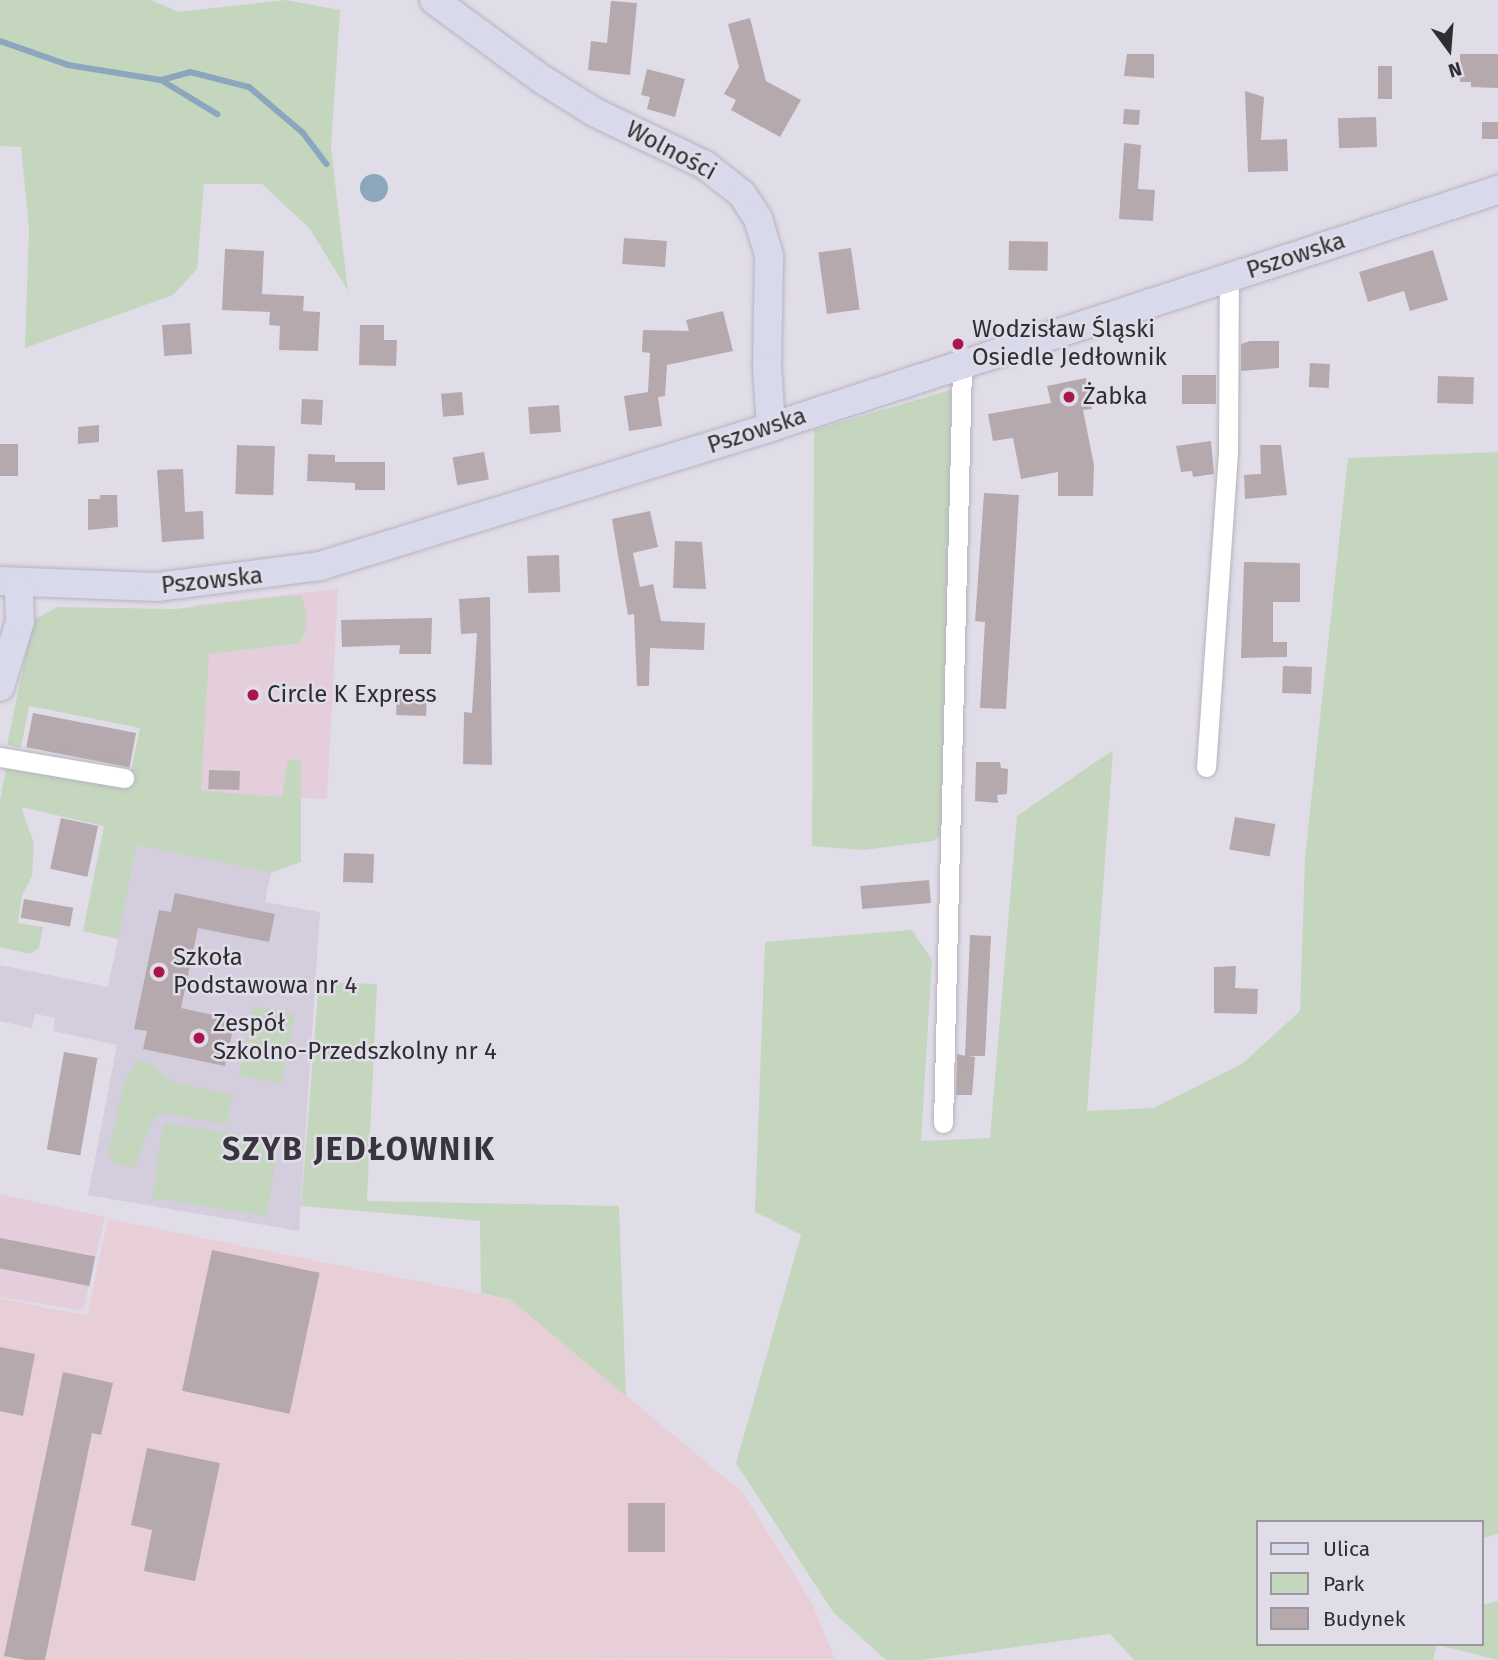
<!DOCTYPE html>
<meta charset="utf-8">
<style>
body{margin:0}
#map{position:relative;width:1498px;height:1660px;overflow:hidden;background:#e1dde8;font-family:"Fira Sans",sans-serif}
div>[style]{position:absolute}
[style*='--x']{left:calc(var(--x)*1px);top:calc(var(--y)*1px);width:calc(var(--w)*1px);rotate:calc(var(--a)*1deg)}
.commercial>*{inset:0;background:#e4cedc}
.industrial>*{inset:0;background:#e7ced7}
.built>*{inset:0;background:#d3cdde}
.green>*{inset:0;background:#c4d6be;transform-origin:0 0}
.water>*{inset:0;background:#8ba6bd}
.round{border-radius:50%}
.stream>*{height:6px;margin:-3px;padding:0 3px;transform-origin:3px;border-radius:3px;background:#8ba6bd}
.building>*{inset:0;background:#b5a9ad;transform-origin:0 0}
.roads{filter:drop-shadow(0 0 2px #b7b3be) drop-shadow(0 0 2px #b7b3be)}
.street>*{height:19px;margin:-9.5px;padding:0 9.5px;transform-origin:9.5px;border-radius:9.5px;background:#fff}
.secondary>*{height:28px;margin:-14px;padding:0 14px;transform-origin:14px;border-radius:14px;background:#d9d9ec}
.dots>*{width:19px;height:19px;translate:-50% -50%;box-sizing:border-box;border:4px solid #e1dde8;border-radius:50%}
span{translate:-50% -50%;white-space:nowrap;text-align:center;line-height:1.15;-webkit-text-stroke:5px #e1dde8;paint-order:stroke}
.street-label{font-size:24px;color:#2f2e32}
.poi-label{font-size:24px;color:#2f2e32}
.left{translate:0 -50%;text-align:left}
.district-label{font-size:32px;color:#38353e;font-weight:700;letter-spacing:2px}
.legend{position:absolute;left:1256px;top:1520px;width:228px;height:126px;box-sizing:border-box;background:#e1dde8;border:2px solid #9a979f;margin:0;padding:9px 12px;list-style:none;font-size:21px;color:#2f2e32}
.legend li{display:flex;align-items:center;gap:14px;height:35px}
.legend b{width:35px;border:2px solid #9a979f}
.north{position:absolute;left:1414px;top:14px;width:70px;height:70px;-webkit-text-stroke:5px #e1dde8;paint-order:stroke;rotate:164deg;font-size:19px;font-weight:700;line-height:28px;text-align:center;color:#2f2e32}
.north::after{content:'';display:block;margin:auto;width:24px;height:32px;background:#2f2e32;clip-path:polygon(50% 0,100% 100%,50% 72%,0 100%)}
</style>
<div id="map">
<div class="commercial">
<div style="clip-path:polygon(338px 589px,327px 799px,196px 794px,194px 605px)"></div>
<div style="clip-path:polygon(0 1194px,105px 1217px,83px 1311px,0 1297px)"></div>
</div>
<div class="industrial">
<div style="clip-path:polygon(108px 1219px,511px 1300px,742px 1492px,811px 1601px,835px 1659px,0 1660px,0 1298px,87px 1316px)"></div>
</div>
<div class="built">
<div style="clip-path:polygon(137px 845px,271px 873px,265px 902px,320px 912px,299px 1231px,88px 1195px,117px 1045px,53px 1031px,55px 1018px,35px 1014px,32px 1028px,0 1021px,0 965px,108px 987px)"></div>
</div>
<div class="green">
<div style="clip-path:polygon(0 0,151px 0,178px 12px,285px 0,340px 10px,331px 149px,348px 291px,310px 229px,262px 184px,204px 184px,197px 269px,173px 295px,25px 348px,29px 228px,21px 147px,0 146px)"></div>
<div style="clip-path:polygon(951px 390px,943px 832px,934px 841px,863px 850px,812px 846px,814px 430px)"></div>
<div style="clip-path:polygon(1498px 452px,1498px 1534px,1482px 1538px,1482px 1522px,1258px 1522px,1258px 1644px,1482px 1644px,1482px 1605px,1498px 1601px,1498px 1660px,1437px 1645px,1433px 1660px,1134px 1660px,1110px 1634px,921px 1660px,886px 1660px,833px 1612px,736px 1463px,801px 1235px,755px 1212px,765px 942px,912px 930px,932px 960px,921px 1141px,990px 1138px,1017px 816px,1113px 750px,1087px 1111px,1153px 1108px,1242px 1064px,1300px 1011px,1305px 858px,1348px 458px)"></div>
<div style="clip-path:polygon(286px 596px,301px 596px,306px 609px,306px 628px,300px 643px,209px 654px,201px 791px,282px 797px,288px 760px,301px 759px,301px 862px,271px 873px,137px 845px,118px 939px,83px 931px,104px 826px,21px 807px,34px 843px,32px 876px,22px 895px,18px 923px,43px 927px,39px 948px,30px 954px,0 947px,0 800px,7px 764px,128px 785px,140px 728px,29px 706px,21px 748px,7px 745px,33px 620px,58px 607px,175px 609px)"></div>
<div style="clip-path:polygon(319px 982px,377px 984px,367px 1201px,619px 1206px,626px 1396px,511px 1300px,481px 1293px,480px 1221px,301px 1206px)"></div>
<div style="left:253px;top:1006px;width:43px;height:71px;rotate:11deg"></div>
<div style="clip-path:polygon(137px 1060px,154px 1066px,170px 1081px,233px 1095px,227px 1124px,161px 1113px,153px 1120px,135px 1167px,115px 1164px,108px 1153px,126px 1077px)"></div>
<div style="left:164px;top:1123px;width:116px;height:76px;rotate:9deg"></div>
</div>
<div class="water">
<div class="round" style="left:360px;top:174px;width:28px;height:28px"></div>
</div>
<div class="stream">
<div style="--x:0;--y:41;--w:72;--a:19.4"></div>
<div style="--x:68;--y:65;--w:94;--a:9.2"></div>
<div style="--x:161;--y:80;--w:66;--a:31.3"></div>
<div style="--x:161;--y:80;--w:30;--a:-15"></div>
<div style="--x:190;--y:72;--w:61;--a:14.3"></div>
<div style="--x:249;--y:87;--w:71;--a:40.4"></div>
<div style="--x:303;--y:133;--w:39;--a:53"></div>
</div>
<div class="building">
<div style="clip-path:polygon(611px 1px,637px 3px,630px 75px,588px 70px,591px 41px,607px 43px)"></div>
<div style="clip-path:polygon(750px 18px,766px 81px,801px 100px,780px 137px,731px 110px,736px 100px,724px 94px,739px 67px,728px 24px)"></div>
<div style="clip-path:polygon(1127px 54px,1154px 54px,1154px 78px,1124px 76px)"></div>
<div style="clip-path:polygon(1460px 54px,1498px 54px,1498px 88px,1471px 87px,1471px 82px,1460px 82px)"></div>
<div style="left:1378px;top:66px;width:14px;height:33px"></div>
<div style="clip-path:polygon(647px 69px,685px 79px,675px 117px,647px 109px,650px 97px,641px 95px)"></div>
<div style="clip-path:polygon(1245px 91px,1264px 97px,1261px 140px,1287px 139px,1288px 171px,1248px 172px)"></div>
<div style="left:1124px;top:109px;width:16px;height:15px;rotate:4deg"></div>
<div style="left:1376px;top:117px;width:30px;height:38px;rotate:88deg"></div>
<div style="left:1482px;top:122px;width:16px;height:17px"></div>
<div style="clip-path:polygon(1124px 143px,1141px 145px,1138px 189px,1155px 190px,1153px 221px,1119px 219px)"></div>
<div style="left:624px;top:238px;width:43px;height:26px;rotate:4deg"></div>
<div style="left:1009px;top:241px;width:39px;height:29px;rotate:1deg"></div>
<div style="left:851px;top:248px;width:62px;height:33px;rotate:82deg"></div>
<div style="clip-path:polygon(225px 249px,264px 251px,262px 294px,304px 296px,303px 311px,320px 312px,318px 351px,279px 350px,280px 326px,269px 325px,270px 312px,222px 310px)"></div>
<div style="clip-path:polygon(1433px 250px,1448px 300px,1410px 311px,1404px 291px,1368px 302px,1359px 272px)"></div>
<div style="clip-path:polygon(723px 311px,733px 351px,667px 365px,665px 396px,658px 397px,662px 426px,629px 431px,624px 396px,648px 392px,650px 353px,642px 352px,643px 330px,689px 331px,686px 320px)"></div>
<div style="left:190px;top:323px;width:31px;height:28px;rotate:86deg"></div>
<div style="clip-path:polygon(360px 325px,384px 325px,384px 340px,397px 340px,396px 366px,359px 365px)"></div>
<div style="clip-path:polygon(1250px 341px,1279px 341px,1279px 368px,1241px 371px,1241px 344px)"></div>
<div style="left:1310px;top:363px;width:20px;height:24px;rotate:3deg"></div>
<div style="left:1216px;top:375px;width:29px;height:34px;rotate:90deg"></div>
<div style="left:1438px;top:376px;width:36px;height:27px;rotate:2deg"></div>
<div style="clip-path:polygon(1086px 378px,1092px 409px,1083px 410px,1094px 465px,1093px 496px,1058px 496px,1058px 472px,1021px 479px,1013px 438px,993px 441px,988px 414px,1051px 403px,1047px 386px)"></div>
<div style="left:462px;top:392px;width:23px;height:21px;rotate:85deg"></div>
<div style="left:302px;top:399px;width:21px;height:25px;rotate:3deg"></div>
<div style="left:559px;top:405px;width:27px;height:31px;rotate:86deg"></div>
<div style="clip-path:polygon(99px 425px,99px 442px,78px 444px,78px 427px)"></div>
<div style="clip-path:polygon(1211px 441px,1214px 474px,1193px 477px,1192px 471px,1181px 472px,1176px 446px)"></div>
<div style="left:0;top:444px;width:18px;height:32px"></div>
<div style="left:237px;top:445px;width:38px;height:49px;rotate:2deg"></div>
<div style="clip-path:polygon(1260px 445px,1281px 445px,1287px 495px,1245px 499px,1244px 475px,1261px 474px)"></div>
<div style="left:484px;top:452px;width:28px;height:32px;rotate:80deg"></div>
<div style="clip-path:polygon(308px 454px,335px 455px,335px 462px,385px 462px,385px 490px,355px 490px,355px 483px,307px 481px)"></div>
<div style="clip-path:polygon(183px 469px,185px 512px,203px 511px,204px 539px,162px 542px,157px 470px)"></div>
<div style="clip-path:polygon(984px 493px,1019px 495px,1006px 709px,980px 708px,985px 622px,975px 621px)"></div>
<div style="clip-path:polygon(100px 495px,117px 495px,118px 527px,88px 530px,88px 499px,100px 499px)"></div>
<div style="clip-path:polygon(650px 511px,658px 547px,633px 553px,640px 587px,653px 584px,661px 621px,705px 623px,704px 650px,650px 648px,649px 686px,637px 686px,634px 614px,628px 615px,612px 519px)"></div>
<div style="clip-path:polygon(675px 541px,702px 542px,706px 589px,673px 588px)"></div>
<div style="left:559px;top:555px;width:37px;height:32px;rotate:88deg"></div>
<div style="clip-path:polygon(1244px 562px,1300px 563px,1300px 602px,1273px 602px,1273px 642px,1287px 642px,1287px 657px,1241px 658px)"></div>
<div style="clip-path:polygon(490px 597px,492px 765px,463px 764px,464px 712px,472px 713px,477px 633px,461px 634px,459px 599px)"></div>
<div style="clip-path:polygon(432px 618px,431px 654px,399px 654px,400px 645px,342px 647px,341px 620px)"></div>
<div style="left:1283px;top:666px;width:29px;height:27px;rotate:2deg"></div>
<div style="left:397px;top:690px;width:30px;height:25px;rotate:2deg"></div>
<div style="left:33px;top:713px;width:105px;height:35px;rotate:11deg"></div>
<div style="clip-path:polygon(976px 762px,1000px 762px,1001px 768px,1008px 769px,1007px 794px,997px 795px,998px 803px,975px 801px)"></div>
<div style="left:209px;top:770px;width:31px;height:19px;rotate:2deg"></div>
<div style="left:1235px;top:817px;width:41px;height:33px;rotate:10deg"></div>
<div style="left:61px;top:818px;width:38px;height:52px;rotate:12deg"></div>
<div style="left:344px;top:853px;width:30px;height:29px;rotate:2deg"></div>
<div style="left:929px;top:880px;width:23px;height:69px;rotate:85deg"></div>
<div style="clip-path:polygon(175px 893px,275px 914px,269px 942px,198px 928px,181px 1008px,235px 1020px,225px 1066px,143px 1049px,147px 1031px,134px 1029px,159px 910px,171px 912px)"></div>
<div style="left:24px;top:899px;width:50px;height:19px;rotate:10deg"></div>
<div style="clip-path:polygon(970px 935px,991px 936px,985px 1056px,969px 1056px,975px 1057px,972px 1095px,956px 1095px,957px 1054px,965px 1056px)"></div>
<div style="clip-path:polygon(1236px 966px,1235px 988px,1258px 989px,1257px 1014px,1214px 1013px,1214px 967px)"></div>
<div style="left:64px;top:1052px;width:34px;height:99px;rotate:10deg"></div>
<div style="left:0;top:1238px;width:97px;height:30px;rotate:11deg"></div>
<div style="left:212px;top:1250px;width:110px;height:144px;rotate:12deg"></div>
<div style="clip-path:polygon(0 1347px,35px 1354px,23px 1416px,0 1411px)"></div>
<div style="clip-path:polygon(63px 1372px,113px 1383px,101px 1435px,92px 1433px,45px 1660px,26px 1660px,4px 1656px)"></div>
<div style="clip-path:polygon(147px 1448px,220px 1463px,195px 1581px,144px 1571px,152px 1530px,131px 1525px)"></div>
<div style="left:628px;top:1503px;width:37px;height:49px"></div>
</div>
<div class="roads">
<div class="street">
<div style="--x:0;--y:757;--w:126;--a:9.6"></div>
<div style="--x:1206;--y:767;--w:316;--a:-86"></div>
<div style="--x:1228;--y:452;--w:175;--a:-89.7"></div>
<div style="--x:943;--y:1123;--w:758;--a:-88.56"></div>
</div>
<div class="secondary">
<div style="--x:434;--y:0;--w:135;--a:36.3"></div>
<div style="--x:543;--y:80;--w:62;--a:31.9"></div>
<div style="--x:596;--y:113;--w:121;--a:25.5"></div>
<div style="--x:705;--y:165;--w:47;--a:38.1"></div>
<div style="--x:742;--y:194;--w:30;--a:57"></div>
<div style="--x:758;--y:219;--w:39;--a:73"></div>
<div style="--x:769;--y:256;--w:110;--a:91"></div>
<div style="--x:767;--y:366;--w:61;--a:86.2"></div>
<div style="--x:0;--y:581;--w:157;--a:2.2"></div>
<div style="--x:157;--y:587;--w:164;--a:-7.3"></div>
<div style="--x:320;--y:566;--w:472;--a:-17.1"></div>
<div style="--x:771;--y:427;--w:765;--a:-18.06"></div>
<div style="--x:0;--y:687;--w:69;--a:-73.1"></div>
<div style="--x:20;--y:621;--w:38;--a:-92"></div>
</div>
</div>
<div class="dots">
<div style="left:958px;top:344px;background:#a9164d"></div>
<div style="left:1069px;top:397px;background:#a9164d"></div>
<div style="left:253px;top:695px;background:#a9164d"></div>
<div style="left:159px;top:972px;background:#a9164d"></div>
<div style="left:199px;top:1038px;background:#a9164d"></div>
</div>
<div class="street-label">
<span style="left:671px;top:151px;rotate:28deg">Wolności</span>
<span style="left:1296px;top:256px;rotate:-18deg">Pszowska</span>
<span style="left:757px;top:431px;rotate:-18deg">Pszowska</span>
<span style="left:212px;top:581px;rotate:-6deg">Pszowska</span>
</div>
<div class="poi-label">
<span class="left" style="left:972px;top:344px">Wodzisław Śląski<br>Osiedle Jedłownik</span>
<span class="left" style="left:1083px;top:397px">Żabka</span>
<span class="left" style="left:267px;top:695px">Circle K Express</span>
<span class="left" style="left:173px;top:972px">Szkoła<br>Podstawowa nr 4</span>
<span class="left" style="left:213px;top:1038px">Zespół<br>Szkolno-Przedszkolny nr 4</span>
</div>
<div class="district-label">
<span style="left:359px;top:1149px">SZYB JEDŁOWNIK</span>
</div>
<ul class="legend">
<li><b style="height:9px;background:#d9d9ec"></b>Ulica</li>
<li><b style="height:19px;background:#c4d6be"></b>Park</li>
<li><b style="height:19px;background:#b5a9ad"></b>Budynek</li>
</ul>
<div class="north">N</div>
</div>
